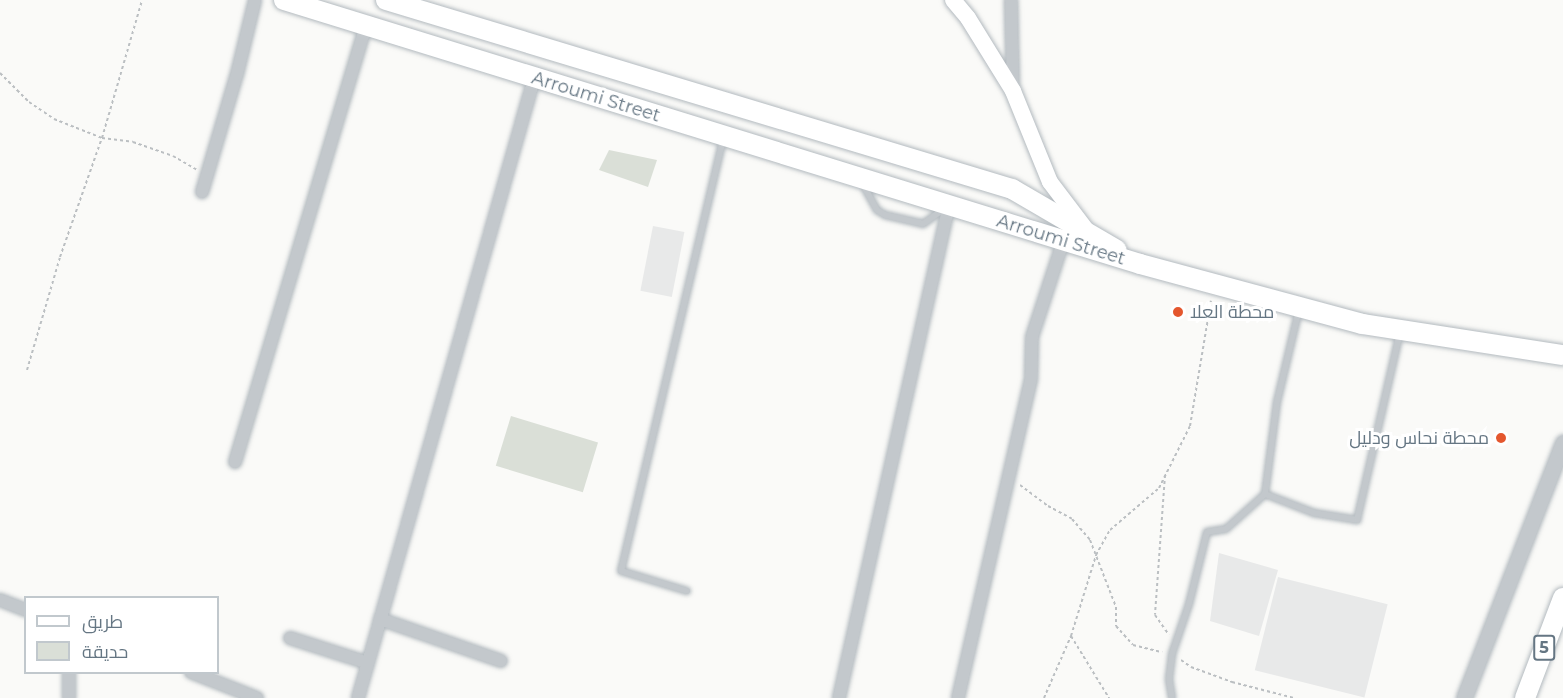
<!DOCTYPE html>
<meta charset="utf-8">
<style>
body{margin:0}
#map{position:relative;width:1563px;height:698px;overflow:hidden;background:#fafaf8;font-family:Montserrat,Cairo,sans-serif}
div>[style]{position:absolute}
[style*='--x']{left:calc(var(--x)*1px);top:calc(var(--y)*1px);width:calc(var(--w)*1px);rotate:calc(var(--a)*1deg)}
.built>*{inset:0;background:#e8e9e9;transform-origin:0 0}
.green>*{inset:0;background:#dadfd7;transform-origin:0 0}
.path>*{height:2px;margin-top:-1px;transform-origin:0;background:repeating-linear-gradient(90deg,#bbbfc2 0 3px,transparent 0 6px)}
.roads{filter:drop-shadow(0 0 2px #b3babf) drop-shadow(0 0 2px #b3babf)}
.service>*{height:6px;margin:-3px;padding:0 3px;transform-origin:3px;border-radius:3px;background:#c3c8cc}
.minor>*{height:12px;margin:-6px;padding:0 6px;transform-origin:6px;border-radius:6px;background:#c3c8cc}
.tertiary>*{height:15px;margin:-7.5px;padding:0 7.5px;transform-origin:7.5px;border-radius:7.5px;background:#c3c8cc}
.secondary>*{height:16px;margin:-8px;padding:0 8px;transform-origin:8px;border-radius:8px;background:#fff}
.primary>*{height:20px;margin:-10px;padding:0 10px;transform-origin:10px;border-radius:10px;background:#fff}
.trunk>*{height:20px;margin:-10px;padding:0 10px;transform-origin:10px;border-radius:10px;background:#fff}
.dots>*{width:16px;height:16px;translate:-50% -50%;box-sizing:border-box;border:3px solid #fff;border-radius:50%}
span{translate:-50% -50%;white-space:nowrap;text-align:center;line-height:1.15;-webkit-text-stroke:6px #fff;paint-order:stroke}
.shield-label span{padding:2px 4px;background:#fff;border:2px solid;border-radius:4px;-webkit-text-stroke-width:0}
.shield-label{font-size:16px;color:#657683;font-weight:700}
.street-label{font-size:18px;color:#657683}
.poi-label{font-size:18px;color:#657683}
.left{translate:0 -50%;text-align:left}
.right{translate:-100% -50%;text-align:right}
.legend{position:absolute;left:24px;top:596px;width:195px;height:78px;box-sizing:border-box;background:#fff;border:2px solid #c1c8cd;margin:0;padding:8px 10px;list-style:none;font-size:18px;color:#657683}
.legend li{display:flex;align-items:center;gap:12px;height:30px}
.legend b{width:30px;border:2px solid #c1c8cd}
</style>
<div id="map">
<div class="built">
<div style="left:653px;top:226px;width:32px;height:66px;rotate:11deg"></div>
<div style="clip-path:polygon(1219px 553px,1278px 570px,1259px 636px,1210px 621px)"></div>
<div style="left:1278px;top:577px;width:113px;height:96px;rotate:14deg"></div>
</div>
<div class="green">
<div style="clip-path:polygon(609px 150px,657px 160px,648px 187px,599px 170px)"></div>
<div style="left:511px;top:416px;width:91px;height:52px;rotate:17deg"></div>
</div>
<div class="path">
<div style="--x:0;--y:73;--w:41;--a:45"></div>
<div style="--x:29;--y:102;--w:30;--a:34"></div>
<div style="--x:54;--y:119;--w:52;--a:21.6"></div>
<div style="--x:102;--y:138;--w:31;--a:7"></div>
<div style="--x:133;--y:142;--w:42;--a:19.3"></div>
<div style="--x:173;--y:156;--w:28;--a:30"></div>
<div style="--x:27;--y:370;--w:118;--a:-73.7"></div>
<div style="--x:60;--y:257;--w:126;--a:-70.6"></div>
<div style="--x:102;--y:138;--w:144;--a:-73.8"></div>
<div style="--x:1165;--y:475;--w:140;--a:94.1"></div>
<div style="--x:1155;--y:615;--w:24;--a:55"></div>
<div style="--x:1020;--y:485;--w:35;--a:37"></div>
<div style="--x:1048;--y:506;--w:27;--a:28"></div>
<div style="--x:1072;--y:519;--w:28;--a:49"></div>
<div style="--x:1090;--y:540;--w:72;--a:68.8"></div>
<div style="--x:1116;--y:607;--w:19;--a:90"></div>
<div style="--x:1116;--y:626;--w:25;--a:48"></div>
<div style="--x:1133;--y:645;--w:30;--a:14"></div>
<div style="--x:1071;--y:636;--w:73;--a:58.5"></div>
<div style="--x:1181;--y:660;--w:12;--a:35"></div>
<div style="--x:1191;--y:667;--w:44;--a:20.1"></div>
<div style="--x:1232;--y:682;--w:64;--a:14.5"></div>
<div style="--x:1044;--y:698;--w:68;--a:-66.5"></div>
<div style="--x:1071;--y:636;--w:85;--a:-72.8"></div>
<div style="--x:1096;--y:555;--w:29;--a:-61"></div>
<div style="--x:1110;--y:530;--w:65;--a:-40.6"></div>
<div style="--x:1159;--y:488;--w:69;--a:-63.4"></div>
<div style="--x:1190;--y:426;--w:127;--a:-80.5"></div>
</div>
<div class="roads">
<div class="service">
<div style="--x:862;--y:183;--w:31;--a:61"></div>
<div style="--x:877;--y:210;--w:9;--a:32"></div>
<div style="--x:885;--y:215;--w:39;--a:13"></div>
<div style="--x:923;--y:224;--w:27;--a:-36"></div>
<div style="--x:1265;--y:494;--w:53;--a:21.2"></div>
<div style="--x:1314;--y:513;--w:44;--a:9.2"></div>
<div style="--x:1357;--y:520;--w:192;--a:-77.1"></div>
<div style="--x:687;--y:591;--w:69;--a:-163.1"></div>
<div style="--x:621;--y:571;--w:444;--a:-76.7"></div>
<div style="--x:1172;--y:698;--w:19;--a:-99"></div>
<div style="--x:1169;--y:679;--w:25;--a:-83"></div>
<div style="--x:1172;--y:654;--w:53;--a:-71.2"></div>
<div style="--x:1189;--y:604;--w:74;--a:-76"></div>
<div style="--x:1207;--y:532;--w:19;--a:-9"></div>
<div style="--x:1226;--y:529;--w:52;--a:-41.9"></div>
<div style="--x:1265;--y:494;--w:93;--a:-82.6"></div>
<div style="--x:1277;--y:402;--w:95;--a:-76.6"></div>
</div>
<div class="minor">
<div style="--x:1011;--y:0;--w:90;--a:88.7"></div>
<div style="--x:202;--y:192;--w:123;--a:-73.5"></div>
<div style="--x:237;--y:74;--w:76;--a:-76.3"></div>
<div style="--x:235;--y:462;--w:457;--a:-73.3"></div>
<div style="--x:0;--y:600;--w:28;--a:21"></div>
<div style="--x:380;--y:619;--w:128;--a:19.1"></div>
<div style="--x:290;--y:638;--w:82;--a:17.8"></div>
<div style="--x:69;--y:672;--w:26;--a:90"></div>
<div style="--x:191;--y:672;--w:71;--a:21.5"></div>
<div style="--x:358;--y:698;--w:644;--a:-74.13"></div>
<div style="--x:839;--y:698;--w:505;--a:-77.42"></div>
<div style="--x:958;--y:698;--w:328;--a:-77.1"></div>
<div style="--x:1031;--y:378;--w:41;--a:-88.6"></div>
<div style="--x:1032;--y:337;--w:100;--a:-71.9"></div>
</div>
<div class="tertiary">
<div style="--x:1464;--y:698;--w:274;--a:-68.8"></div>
</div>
<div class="secondary">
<div style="--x:953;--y:0;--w:23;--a:50"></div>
<div style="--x:968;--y:18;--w:86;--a:58.3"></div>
<div style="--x:1013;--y:91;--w:98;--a:67.9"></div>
<div style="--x:1050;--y:182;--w:61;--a:52.9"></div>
</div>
<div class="primary">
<div style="--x:284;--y:0;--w:896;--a:17.14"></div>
<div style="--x:1140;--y:264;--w:230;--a:15.1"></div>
<div style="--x:1362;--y:324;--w:203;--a:8.8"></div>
<div style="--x:386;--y:0;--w:654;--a:16.8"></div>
<div style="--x:1012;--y:189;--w:121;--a:30.2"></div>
</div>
<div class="trunk">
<div style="--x:1525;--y:698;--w:107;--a:-69.2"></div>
</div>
</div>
<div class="dots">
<div style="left:1178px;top:312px;background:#e4572e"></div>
<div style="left:1501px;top:438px;background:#e4572e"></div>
</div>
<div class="shield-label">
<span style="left:1544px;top:648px">5</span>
</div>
<div class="street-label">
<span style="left:596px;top:97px;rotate:17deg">Arroumi Street</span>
<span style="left:1061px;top:240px;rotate:17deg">Arroumi Street</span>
</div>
<div class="poi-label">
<span class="left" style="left:1190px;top:312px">محطة العلا</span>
<span class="right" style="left:1489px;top:438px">محطة نحاس ودليل</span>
</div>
<ul class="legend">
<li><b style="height:8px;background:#fff"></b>طريق</li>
<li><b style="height:16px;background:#dadfd7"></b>حديقة</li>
</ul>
</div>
